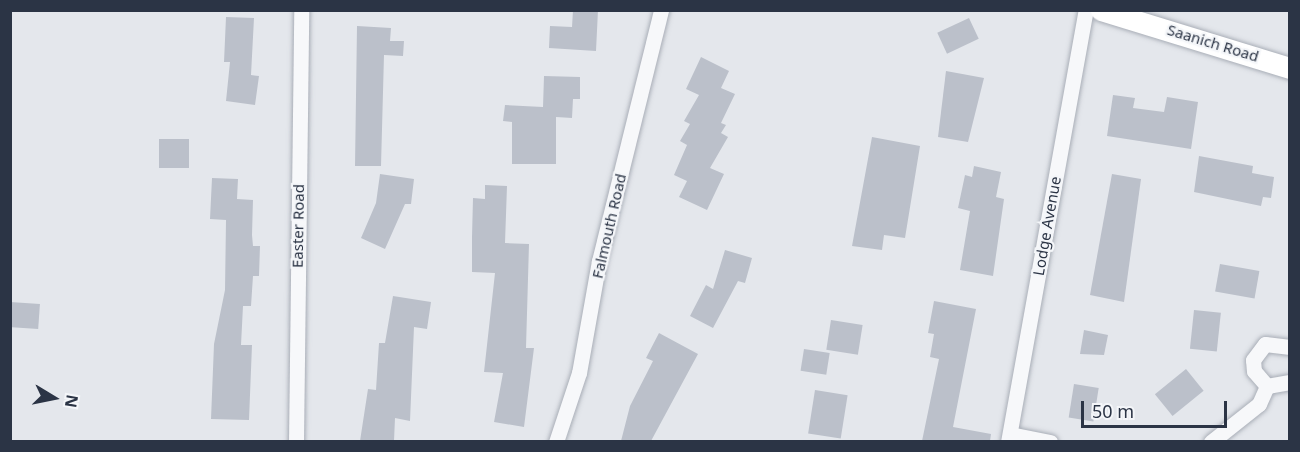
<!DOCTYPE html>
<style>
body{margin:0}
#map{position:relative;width:1300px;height:452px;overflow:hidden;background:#e4e7ec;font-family:"Noto Sans",sans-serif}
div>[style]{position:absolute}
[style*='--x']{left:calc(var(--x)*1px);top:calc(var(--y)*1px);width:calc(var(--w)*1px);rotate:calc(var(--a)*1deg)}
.building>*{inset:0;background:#bbc0ca;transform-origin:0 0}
.roads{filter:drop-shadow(0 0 2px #a9aeb7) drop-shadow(0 0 2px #a9aeb7)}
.minor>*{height:15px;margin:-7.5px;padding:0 7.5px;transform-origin:7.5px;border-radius:7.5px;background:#f7f8fa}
.secondary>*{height:21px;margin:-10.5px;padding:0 10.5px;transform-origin:10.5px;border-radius:10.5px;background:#fff}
span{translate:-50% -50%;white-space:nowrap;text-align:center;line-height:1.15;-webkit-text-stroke:4.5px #f4f6f9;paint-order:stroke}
.street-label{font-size:15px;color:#2b3445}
.frame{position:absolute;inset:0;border:12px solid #2b3445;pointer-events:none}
.north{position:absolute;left:24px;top:368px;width:60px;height:60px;-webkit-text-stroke:4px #f4f6f9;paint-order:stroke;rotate:100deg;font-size:16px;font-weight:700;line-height:24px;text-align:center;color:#2b3445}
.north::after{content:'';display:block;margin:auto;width:21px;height:27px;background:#2b3445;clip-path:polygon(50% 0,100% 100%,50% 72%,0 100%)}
.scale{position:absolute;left:1081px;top:401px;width:146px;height:27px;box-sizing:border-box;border:3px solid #2b3445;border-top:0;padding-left:8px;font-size:18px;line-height:21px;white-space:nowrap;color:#2b3445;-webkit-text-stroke:4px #f4f6f9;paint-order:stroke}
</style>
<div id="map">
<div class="building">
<div style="clip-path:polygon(573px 10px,598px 10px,596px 51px,549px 48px,550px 26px,572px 27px)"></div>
<div style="clip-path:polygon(226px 17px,254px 18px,251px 75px,259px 76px,255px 105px,226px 101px,230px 62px,224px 62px)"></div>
<div style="left:969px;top:18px;width:23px;height:35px;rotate:65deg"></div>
<div style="clip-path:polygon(357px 26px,391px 28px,390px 41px,404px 41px,403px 56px,384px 55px,381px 166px,355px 166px)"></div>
<div style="clip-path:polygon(701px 57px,729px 71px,721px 88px,735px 94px,721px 123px,726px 125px,721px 133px,728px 137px,710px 168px,724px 174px,707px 210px,679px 197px,687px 181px,674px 175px,687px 145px,680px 141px,690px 124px,684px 121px,699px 95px,686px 89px)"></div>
<div style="clip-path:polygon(946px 71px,984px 78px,968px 142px,938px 137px)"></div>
<div style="clip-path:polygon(544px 76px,580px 77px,580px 99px,573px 99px,572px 118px,556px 117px,556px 164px,512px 164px,512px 122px,503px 121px,505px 105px,543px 107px)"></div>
<div style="clip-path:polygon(1113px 95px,1135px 98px,1133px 108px,1164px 112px,1167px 97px,1198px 102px,1191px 149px,1107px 136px)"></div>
<div style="clip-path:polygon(872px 137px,920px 146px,905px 238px,884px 235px,882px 250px,852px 246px)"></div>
<div style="left:159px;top:139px;width:30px;height:29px"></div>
<div style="clip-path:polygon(1199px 156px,1253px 166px,1252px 173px,1274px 177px,1271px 198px,1263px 197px,1261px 206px,1194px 192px)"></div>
<div style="clip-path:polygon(974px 166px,1001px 172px,996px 197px,1004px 199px,993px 276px,960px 270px,970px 211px,958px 208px,965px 175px,972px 177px)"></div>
<div style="clip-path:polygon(380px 174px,414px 179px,411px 204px,405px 204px,385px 249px,361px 238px,376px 203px)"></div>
<div style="clip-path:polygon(1112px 174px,1141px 179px,1124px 302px,1090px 295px)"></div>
<div style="clip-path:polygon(212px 178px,238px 179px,237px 199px,253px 200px,252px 235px,253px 246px,260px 246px,259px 276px,253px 276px,251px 306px,243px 306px,241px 345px,252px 345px,249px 420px,211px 419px,214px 344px,225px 290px,226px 220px,210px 219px)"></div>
<div style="clip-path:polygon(485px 185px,507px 186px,505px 243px,529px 244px,526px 348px,534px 348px,524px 427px,494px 422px,503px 373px,484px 372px,495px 273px,472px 272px,472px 237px,473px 198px,485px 199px)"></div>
<div style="clip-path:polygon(725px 250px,752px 258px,745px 283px,738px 281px,713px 328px,690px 316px,706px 285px,713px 289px)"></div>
<div style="left:1220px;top:264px;width:40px;height:28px;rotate:10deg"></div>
<div style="clip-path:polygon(393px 296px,431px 302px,427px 329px,414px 327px,410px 421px,395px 418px,394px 441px,360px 441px,368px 389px,376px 390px,379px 343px,385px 343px)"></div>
<div style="clip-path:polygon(934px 301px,976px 309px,953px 427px,991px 434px,990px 441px,922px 441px,939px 359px,930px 357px,934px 334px,928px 333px)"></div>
<div style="left:10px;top:302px;width:30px;height:25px;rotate:4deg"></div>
<div style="left:1194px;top:310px;width:27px;height:39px;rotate:6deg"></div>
<div style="left:831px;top:320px;width:32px;height:30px;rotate:9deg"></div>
<div style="clip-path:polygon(1084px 330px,1108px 335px,1104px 355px,1080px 354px)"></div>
<div style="clip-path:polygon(659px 333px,698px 354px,651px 441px,621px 441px,630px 406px,653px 361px,646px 358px)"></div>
<div style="left:804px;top:349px;width:26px;height:22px;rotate:9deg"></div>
<div style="left:1186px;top:369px;width:28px;height:40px;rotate:51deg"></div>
<div style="left:1074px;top:384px;width:25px;height:34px;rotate:9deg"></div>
<div style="left:815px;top:390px;width:33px;height:44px;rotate:9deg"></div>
</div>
<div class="roads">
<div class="minor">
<div style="--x:1290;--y:347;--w:25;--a:-173"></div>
<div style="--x:1265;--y:344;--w:20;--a:127"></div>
<div style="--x:1253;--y:360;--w:11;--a:85"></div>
<div style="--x:1254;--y:371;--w:20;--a:49"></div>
<div style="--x:1267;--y:386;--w:23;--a:-10"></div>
<div style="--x:1010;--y:434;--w:41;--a:11.3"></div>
<div style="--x:296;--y:442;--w:432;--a:-89.3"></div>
<div style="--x:556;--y:442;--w:73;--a:-71.6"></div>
<div style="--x:579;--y:373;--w:114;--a:-79.9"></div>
<div style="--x:599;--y:261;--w:259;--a:-76.1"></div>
<div style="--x:1008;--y:442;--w:439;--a:-79.8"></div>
<div style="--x:1211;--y:442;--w:61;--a:-38.4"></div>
<div style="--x:1259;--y:404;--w:20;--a:-66"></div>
</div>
<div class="secondary">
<div style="--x:1101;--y:10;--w:198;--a:17.1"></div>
</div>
</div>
<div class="street-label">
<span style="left:1213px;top:43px;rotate:17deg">Saanich Road</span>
<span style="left:298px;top:226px;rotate:-89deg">Easter Road</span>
<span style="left:609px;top:226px;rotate:-77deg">Falmouth Road</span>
<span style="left:1047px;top:226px;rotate:-80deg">Lodge Avenue</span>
</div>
<div class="frame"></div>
<div class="north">N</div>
<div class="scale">50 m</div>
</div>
